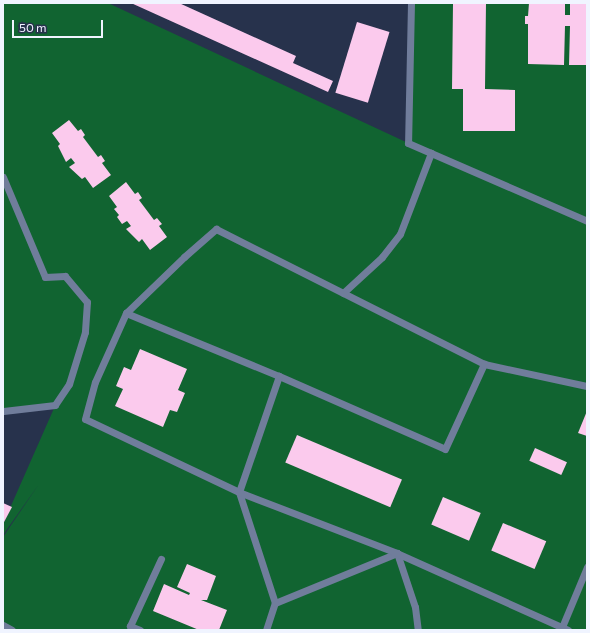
<!DOCTYPE html>
<style>
body{margin:0}
#map{position:relative;width:590px;height:633px;overflow:hidden;background:#27324c;font-family:Commissioner,sans-serif}
div>[style]{position:absolute}
[style*='--x']{left:calc(var(--x)*1px);top:calc(var(--y)*1px);width:calc(var(--w)*1px);rotate:calc(var(--a)*1deg)}
.green>*{inset:0;background:#116431}
.building>*{inset:0;background:#fbcaed;transform-origin:0 0}
.lane>*{height:7px;margin:-3.5px;padding:0 3.5px;transform-origin:3.5px;border-radius:3.5px;background:#707d9b}
span{translate:-50% -50%;white-space:nowrap;text-align:center;line-height:1.15;-webkit-text-stroke:4px #27324c;paint-order:stroke}
.frame{position:absolute;inset:0;border:4px solid #f0f4ff;pointer-events:none}
.scale{position:absolute;left:12px;top:20px;width:91px;height:18px;box-sizing:border-box;border:2px solid #f0f4ff;border-top:0;padding-left:5px;font-size:12px;line-height:14px;white-space:nowrap;color:#f0f4ff;-webkit-text-stroke:3px #27324c;paint-order:stroke}
</style>
<div id="map">
<div class="green">
<div style="clip-path:polygon(3px 3px,108px 3px,408px 143px,411px 3px,587px 3px,587px 630px,12px 630px,3px 625px,3px 537px,39px 484px,3px 535px,3px 524px,55px 406px,3px 411px)"></div>
</div>
<div class="building">
<div style="clip-path:polygon(131px 3px,179px 3px,296px 56px,293px 63px,333px 81px,328px 92px)"></div>
<div style="clip-path:polygon(453px 3px,486px 3px,485px 89px,515px 90px,515px 131px,463px 131px,463px 89px,452px 89px)"></div>
<div style="clip-path:polygon(529px 3px,565px 3px,565px 15px,570px 15px,570px 3px,587px 3px,587px 65px,569px 65px,570px 26px,565px 26px,564px 65px,528px 64px,528px 24px,525px 24px,525px 16px,528px 16px)"></div>
<div style="left:357px;top:22px;width:34px;height:74px;rotate:17deg"></div>
<div style="clip-path:polygon(69px 120px,78px 131px,81px 129px,85px 135px,83px 137px,98px 157px,101px 155px,105px 161px,102px 163px,111px 175px,93px 188px,85px 177px,82px 179px,69px 167px,75px 163px,71px 158px,66px 162px,58px 146px,60px 144px,52px 133px)"></div>
<div style="clip-path:polygon(126px 182px,135px 194px,138px 192px,142px 198px,139px 200px,154px 220px,157px 218px,162px 224px,159px 226px,167px 237px,150px 250px,142px 239px,139px 242px,126px 229px,131px 226px,127px 221px,122px 224px,117px 217px,119px 215px,114px 209px,117px 207px,109px 196px)"></div>
<div style="clip-path:polygon(140px 349px,187px 369px,178px 390px,185px 393px,177px 412px,170px 410px,163px 427px,115px 406px,123px 389px,116px 386px,124px 367px,131px 370px)"></div>
<div style="clip-path:polygon(587px 411px,587px 436px,578px 433px)"></div>
<div style="left:297px;top:435px;width:114px;height:30px;rotate:23deg"></div>
<div style="left:535px;top:448px;width:35px;height:14px;rotate:24deg"></div>
<div style="left:443px;top:497px;width:41px;height:30px;rotate:23deg"></div>
<div style="clip-path:polygon(3px 503px,12px 507px,3px 524px)"></div>
<div style="left:503px;top:523px;width:47px;height:30px;rotate:23deg"></div>
<div style="clip-path:polygon(187px 564px,216px 576px,207px 600px,201px 600px,227px 610px,219px 630px,199px 630px,153px 611px,164px 584px,189px 595px,190px 593px,177px 587px)"></div>
</div>
<div class="lane">
<div style="--x:411;--y:3;--w:140;--a:91.2"></div>
<div style="--x:408;--y:143;--w:195;--a:23.5"></div>
<div style="--x:3;--y:177;--w:108;--a:67.2"></div>
<div style="--x:45;--y:277;--w:20;--a:-3"></div>
<div style="--x:65;--y:276;--w:34;--a:50"></div>
<div style="--x:87;--y:302;--w:30;--a:94"></div>
<div style="--x:85;--y:332;--w:54;--a:107.1"></div>
<div style="--x:69;--y:384;--w:25;--a:124"></div>
<div style="--x:55;--y:405;--w:52;--a:173.4"></div>
<div style="--x:343;--y:293;--w:53;--a:-42.7"></div>
<div style="--x:382;--y:257;--w:29;--a:-52"></div>
<div style="--x:400;--y:234;--w:87;--a:-69.1"></div>
<div style="--x:126;--y:313;--w:165;--a:22.4"></div>
<div style="--x:279;--y:376;--w:181;--a:23.7"></div>
<div style="--x:445;--y:449;--w:94;--a:-65.4"></div>
<div style="--x:275;--y:603;--w:132;--a:-22.3"></div>
<div style="--x:397;--y:553;--w:57;--a:71.6"></div>
<div style="--x:415;--y:607;--w:23;--a:83"></div>
<div style="--x:3;--y:625;--w:10;--a:29"></div>
<div style="--x:562;--y:627;--w:65;--a:-67.4"></div>
<div style="--x:140;--y:630;--w:11;--a:-158"></div>
<div style="--x:130;--y:626;--w:74;--a:-65.2"></div>
<div style="--x:266;--y:630;--w:28;--a:-72"></div>
<div style="--x:275;--y:603;--w:117;--a:-108"></div>
<div style="--x:239;--y:492;--w:123;--a:-71"></div>
<div style="--x:568;--y:630;--w:188;--a:-155.8"></div>
<div style="--x:397;--y:553;--w:169;--a:-158.9"></div>
<div style="--x:239;--y:492;--w:170;--a:-154.6"></div>
<div style="--x:85;--y:419;--w:38;--a:-75"></div>
<div style="--x:95;--y:382;--w:76;--a:-65.8"></div>
<div style="--x:126;--y:313;--w:81;--a:-44"></div>
<div style="--x:184;--y:257;--w:43;--a:-41.2"></div>
<div style="--x:216;--y:229;--w:300;--a:26.7"></div>
<div style="--x:484;--y:364;--w:105;--a:12.1"></div>
</div>
<div class="frame"></div>
<div class="scale">50 m</div>
</div>
